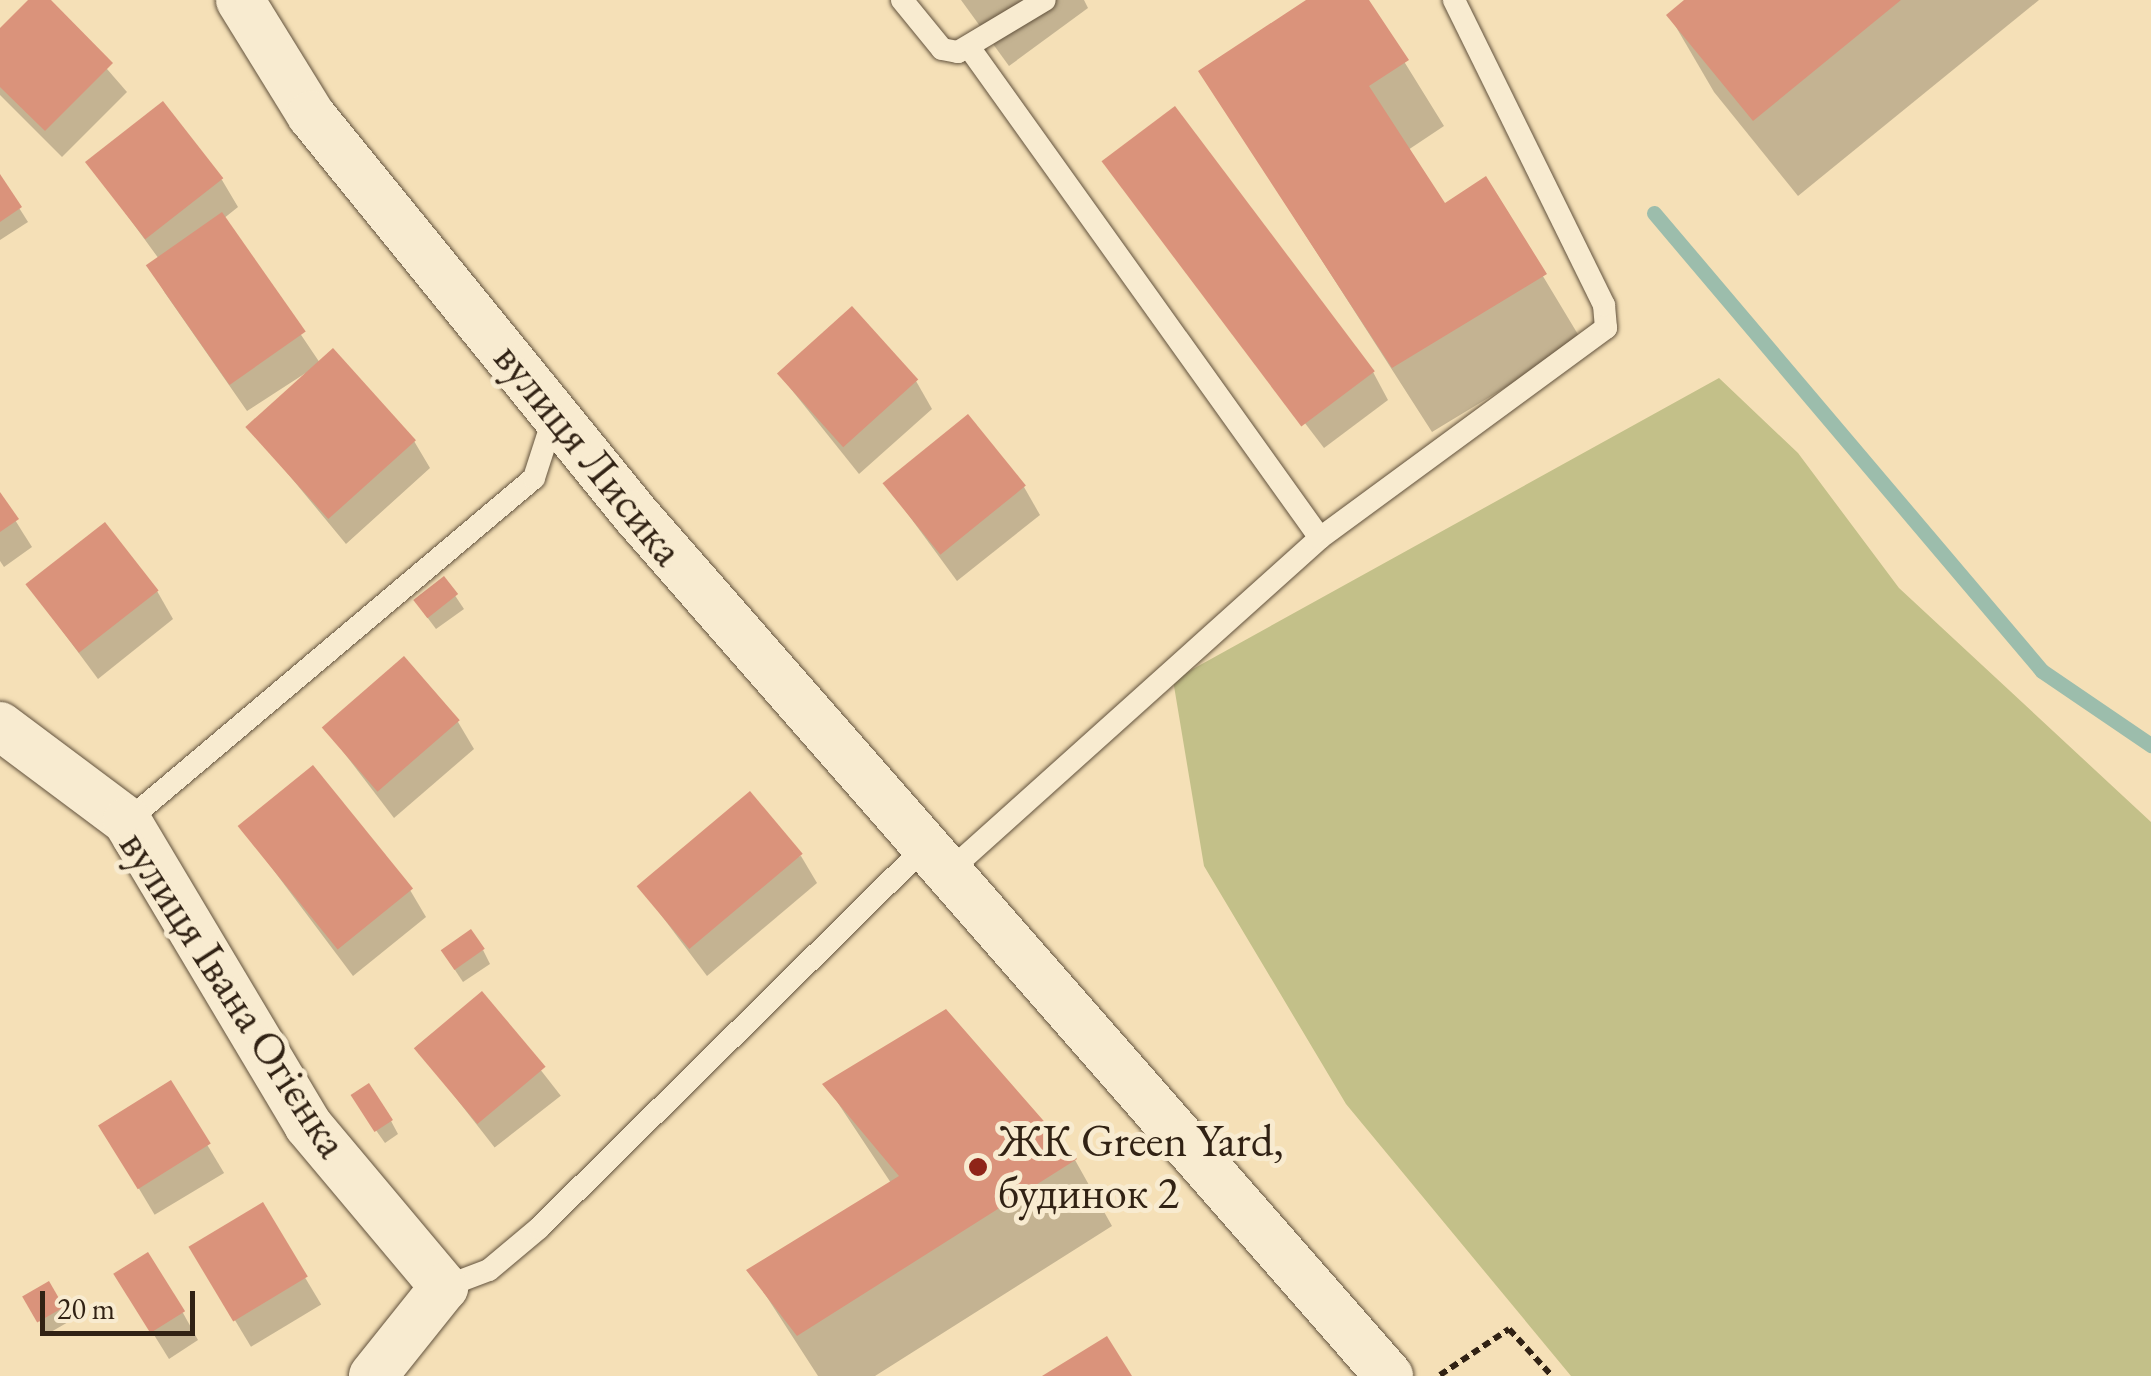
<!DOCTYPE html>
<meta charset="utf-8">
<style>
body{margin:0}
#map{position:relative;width:2151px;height:1376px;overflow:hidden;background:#f5e0b7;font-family:"EB Garamond",serif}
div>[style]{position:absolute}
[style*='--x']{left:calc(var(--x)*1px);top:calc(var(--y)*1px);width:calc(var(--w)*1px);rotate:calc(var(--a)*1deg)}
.green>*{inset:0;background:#c3c089}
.shadow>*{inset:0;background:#0003;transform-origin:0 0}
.stream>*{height:15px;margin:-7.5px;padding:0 7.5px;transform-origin:7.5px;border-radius:7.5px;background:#9cbdac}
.building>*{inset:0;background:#da937b;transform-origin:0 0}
.path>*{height:6px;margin-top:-3px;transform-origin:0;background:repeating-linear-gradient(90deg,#312214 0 8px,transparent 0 13px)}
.roads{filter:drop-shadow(0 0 2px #62523d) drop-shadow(0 0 2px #62523d)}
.service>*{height:22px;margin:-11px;padding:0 11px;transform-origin:11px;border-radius:11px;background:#f8ebd0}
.minor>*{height:48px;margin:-24px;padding:0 24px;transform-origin:24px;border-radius:24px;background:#f8ebd0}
.dots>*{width:28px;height:28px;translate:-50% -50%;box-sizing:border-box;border:5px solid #f8ebd0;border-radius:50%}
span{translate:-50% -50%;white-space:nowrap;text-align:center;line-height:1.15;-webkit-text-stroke:10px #f8ebd0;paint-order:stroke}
.street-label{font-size:45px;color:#312214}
.poi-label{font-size:45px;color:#312214}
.left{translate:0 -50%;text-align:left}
.scale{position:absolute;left:40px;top:1291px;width:155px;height:45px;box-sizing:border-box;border:5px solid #312214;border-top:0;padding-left:12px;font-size:30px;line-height:35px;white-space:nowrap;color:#312214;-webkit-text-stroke:8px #f8ebd0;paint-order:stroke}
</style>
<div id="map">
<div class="green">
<div style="clip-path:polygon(1719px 378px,1798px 453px,1899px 588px,2151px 822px,2151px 1376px,1571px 1376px,1346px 1104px,1204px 866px,1173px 680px)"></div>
</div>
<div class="shadow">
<div style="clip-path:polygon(31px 0,47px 0,127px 92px,62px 157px,0 95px,0 31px)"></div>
<div style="clip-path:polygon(961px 0,1084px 0,1088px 8px,1009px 66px)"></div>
<div style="clip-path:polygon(1310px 0,1366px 0,1444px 126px,1408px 150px,1445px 207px,1485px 180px,1582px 341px,1432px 432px,1201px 72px)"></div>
<div style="clip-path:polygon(1688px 0,2039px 0,1798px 196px,1714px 92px,1669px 15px)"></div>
<div style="clip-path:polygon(89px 163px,222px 180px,238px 207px,223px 219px,320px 363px,414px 441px,430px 468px,346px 544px,250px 428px,318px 365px,247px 411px,165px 293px,149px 266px,159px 259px)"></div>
<div style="clip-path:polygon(1106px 163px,1373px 372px,1388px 400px,1324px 448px)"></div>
<div style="clip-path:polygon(0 178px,28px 222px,0 240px)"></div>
<div style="clip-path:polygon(779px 374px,916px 381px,932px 409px,859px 474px)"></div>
<div style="clip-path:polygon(885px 483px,1024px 487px,1040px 515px,957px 581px)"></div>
<div style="clip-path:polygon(0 496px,32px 547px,4px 567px,0 561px)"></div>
<div style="clip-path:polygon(444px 579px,464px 609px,436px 629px,424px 613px)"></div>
<div style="clip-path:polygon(29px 586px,157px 591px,173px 619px,98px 679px)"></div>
<div style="clip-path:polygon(458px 722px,474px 749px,394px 818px,325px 728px)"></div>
<div style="clip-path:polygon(241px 827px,410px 890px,426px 917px,353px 976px)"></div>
<div style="clip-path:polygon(801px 856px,817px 883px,707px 976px,640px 887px)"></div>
<div style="clip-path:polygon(483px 950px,490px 964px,463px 982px,451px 964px)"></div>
<div style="left:482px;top:995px;width:128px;height:84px;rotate:52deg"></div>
<div style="clip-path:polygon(946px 1012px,1075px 1160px,1112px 1226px,875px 1376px,818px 1376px,750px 1271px,891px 1183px,826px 1085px)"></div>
<div style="left:170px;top:1083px;width:105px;height:81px;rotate:59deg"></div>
<div style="clip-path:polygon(361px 1109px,391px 1121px,398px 1134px,385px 1143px)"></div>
<div style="left:262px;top:1206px;width:115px;height:82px;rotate:59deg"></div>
<div style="left:48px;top:1284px;width:43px;height:26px;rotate:60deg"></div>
<div style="clip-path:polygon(133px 1301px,183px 1313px,198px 1340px,169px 1359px)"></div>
</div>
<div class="stream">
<div style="--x:1654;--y:213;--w:600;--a:49.73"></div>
<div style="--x:2042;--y:671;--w:132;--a:34.2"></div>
</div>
<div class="building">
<div style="clip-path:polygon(28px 0,51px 0,113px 63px,45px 131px,0 87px,0 28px)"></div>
<div style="clip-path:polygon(1306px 0,1369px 0,1409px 60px,1369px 86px,1445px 203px,1486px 176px,1547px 274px,1392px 368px,1198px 71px)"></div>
<div style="clip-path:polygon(1684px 0,1901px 0,1753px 121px,1666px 15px)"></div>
<div style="left:163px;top:101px;width:98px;height:99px;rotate:52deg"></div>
<div style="left:1175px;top:106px;width:332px;height:92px;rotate:53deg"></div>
<div style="clip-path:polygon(0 174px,22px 207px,0 222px)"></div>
<div style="left:222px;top:212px;width:146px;height:93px;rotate:55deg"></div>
<div style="left:852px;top:306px;width:99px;height:101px;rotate:48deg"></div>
<div style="left:333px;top:348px;width:124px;height:118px;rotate:48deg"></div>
<div style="left:968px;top:414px;width:92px;height:110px;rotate:51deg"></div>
<div style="clip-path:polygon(0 492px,19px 519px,0 532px)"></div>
<div style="left:105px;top:522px;width:87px;height:101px;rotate:52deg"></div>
<div style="left:444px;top:576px;width:23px;height:39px;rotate:52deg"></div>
<div style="left:404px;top:656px;width:85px;height:109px;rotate:49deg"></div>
<div style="left:313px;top:765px;width:159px;height:97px;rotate:51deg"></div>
<div style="left:750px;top:791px;width:82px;height:148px;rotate:50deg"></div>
<div style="left:471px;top:929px;width:24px;height:37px;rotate:55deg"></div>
<div style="left:482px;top:991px;width:99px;height:89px;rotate:50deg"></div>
<div style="clip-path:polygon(946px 1009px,1077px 1159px,797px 1336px,746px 1270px,899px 1176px,822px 1084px)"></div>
<div style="left:171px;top:1080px;width:75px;height:86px;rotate:58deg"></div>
<div style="left:369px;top:1083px;width:44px;height:22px;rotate:57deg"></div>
<div style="left:263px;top:1202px;width:87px;height:87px;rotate:59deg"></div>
<div style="left:148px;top:1252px;width:70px;height:41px;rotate:58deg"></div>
<div style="left:49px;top:1281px;width:30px;height:31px;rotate:60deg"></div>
<div style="clip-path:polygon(1107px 1336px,1132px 1376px,1042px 1376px)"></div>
</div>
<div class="path">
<div style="--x:1440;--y:1375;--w:83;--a:-33.7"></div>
<div style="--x:1509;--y:1329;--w:64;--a:47.5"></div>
</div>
<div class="roads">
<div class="service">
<div style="--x:902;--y:0;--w:63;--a:50.8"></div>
<div style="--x:942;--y:49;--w:16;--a:11"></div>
<div style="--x:958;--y:52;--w:101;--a:-30.9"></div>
<div style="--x:971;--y:50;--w:600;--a:54.43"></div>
<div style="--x:127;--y:821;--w:532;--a:-40.12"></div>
<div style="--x:534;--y:478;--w:62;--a:-72.1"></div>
<div style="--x:947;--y:873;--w:501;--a:-41.93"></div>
<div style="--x:1320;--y:538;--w:355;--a:-36.3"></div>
<div style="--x:1606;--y:328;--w:23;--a:-95"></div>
<div style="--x:1604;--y:305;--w:340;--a:-116.2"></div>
<div style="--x:444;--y:1287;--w:48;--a:-20.7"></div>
<div style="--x:489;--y:1270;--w:65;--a:-40"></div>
<div style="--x:539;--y:1228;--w:541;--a:-44.63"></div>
</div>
<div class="minor">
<div style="--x:240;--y:0;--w:135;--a:58.3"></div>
<div style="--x:311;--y:115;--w:515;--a:50.91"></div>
<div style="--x:636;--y:515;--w:1144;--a:48.83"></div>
<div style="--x:0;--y:726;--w:159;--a:36.8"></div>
<div style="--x:127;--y:821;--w:354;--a:59.2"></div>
<div style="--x:308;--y:1125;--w:212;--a:50"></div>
<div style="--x:444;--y:1287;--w:114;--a:128.6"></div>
</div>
</div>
<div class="dots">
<div style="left:978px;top:1167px;background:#8f2418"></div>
</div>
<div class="street-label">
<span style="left:589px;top:454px;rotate:51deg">вулиця Лисика</span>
<span style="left:234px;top:994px;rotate:57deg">вулиця Івана Огієнка</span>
</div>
<div class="poi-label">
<span class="left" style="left:998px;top:1167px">ЖК Green Yard,<br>будинок 2</span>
</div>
<div class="scale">20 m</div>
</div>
